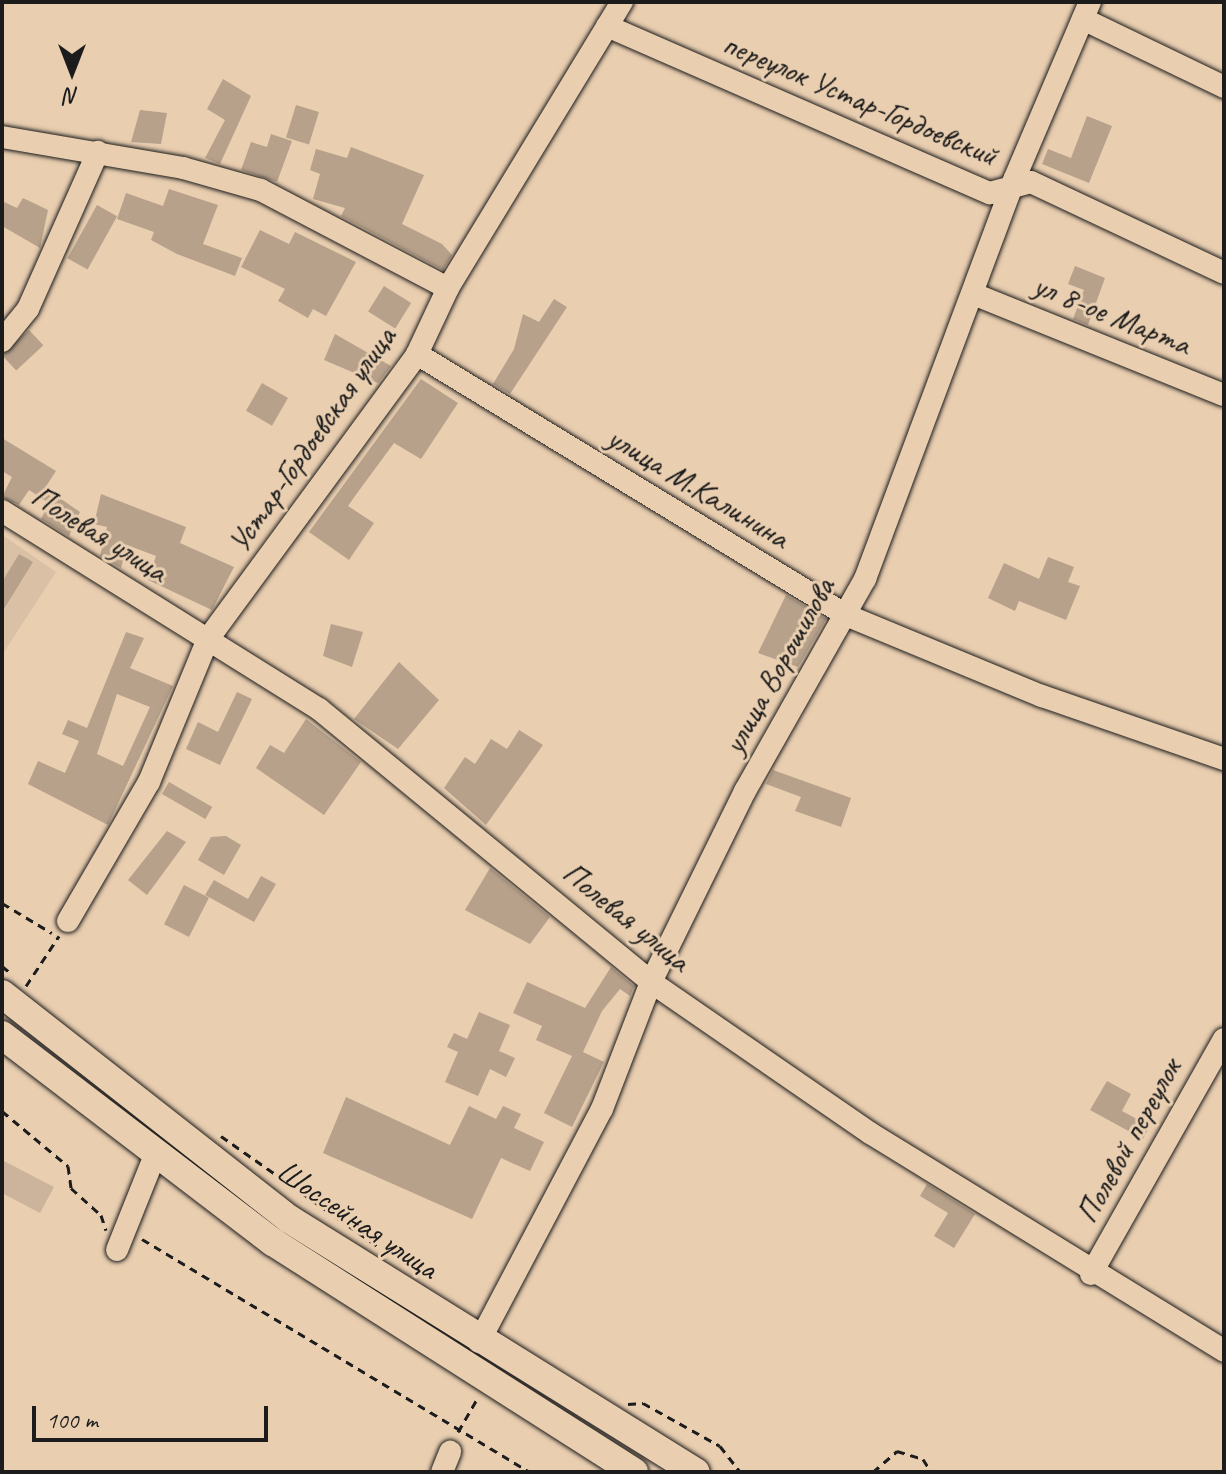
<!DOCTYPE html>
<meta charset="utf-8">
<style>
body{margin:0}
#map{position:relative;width:1226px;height:1474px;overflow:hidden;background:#e9ceb0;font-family:Caveat,sans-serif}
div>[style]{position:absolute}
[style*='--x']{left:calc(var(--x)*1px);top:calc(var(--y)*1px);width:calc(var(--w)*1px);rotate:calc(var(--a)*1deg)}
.built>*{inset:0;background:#dac0a5}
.green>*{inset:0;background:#cbb49b}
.building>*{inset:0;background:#b7a18b;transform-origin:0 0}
.path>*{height:3px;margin-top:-1.5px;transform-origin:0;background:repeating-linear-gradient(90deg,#1c1c1c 0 8px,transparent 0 14px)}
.roads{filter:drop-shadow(0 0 2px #1c1c1c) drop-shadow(0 0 2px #1c1c1c)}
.minor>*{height:22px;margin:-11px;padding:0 11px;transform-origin:11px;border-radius:11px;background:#e9ceb0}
.major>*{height:28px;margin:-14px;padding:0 14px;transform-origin:14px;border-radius:14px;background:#e9ceb0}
span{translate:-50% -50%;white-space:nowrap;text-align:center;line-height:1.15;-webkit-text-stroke:6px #e9ceb0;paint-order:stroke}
.street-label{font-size:32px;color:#1c1c1c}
.frame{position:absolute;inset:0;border:4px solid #1c1c1c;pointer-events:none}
.north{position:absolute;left:32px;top:32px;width:80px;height:80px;-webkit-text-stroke:6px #e9ceb0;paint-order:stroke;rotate:180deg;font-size:22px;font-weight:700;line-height:32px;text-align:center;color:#1c1c1c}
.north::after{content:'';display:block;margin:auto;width:28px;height:36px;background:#1c1c1c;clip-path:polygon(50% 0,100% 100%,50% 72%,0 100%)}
.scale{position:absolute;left:32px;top:1406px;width:236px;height:36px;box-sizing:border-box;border:4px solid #1c1c1c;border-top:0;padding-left:10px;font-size:24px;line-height:28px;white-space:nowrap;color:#1c1c1c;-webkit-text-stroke:6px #e9ceb0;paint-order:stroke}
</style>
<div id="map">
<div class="built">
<div style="clip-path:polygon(4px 536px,56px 572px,2px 655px,2px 539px)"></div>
</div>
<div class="green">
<div style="clip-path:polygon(2px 1160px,54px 1187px,40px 1213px,2px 1193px)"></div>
</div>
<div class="building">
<div style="clip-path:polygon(223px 79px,251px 96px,220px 164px,205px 158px,225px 120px,207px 109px)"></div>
<div style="left:296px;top:105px;width:24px;height:34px;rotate:17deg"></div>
<div style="clip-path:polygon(140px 110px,167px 113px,161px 144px,131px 142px)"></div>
<div style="clip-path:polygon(1087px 116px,1112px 126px,1089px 183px,1042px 164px,1048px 149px,1071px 158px)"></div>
<div style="clip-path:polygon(271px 134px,292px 141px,277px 182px,241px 170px,251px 142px,267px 147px)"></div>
<div style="clip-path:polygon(351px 147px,424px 175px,402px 224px,442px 244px,452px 255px,443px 270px,341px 216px,345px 208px,313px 199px,320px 174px,310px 170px,316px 149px,347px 158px)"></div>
<div style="clip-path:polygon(169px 189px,218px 205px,203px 244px,242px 258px,235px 276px,177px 254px,151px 240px,154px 232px,117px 219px,126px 193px,163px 206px)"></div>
<div style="clip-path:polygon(23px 198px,48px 210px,40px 248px,2px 226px,2px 201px,17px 208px)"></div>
<div style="left:97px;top:205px;width:23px;height:61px;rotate:29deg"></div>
<div style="clip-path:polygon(260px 230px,289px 244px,295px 232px,356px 262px,326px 316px,313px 309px,308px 318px,278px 301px,285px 289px,241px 267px)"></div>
<div style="clip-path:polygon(1075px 266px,1105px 278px,1088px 325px,1073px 319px,1084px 290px,1068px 284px)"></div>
<div style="left:384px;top:286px;width:32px;height:30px;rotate:32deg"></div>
<div style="clip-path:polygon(554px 299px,567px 307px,510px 394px,493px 384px,514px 349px,523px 314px,539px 322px)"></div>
<div style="left:29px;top:330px;width:21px;height:37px;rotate:47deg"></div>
<div style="clip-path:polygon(335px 334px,391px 366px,378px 383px,324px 360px)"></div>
<div style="clip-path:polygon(421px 379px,458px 403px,421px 459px,394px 443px,355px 496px,348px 506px,374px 523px,349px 560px,309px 532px)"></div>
<div style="left:262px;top:383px;width:30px;height:32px;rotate:30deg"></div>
<div style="clip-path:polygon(2px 438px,56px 471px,45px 488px,80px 512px,69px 536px,41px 519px,49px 503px,29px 490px,19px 505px,2px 497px,12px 477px,2px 471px)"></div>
<div style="clip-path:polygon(101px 494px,186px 527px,180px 543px,234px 567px,212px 610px,148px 580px,156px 556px,127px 545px,121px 568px,100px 556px,107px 527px,94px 524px)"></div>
<div style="clip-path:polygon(19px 554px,33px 562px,2px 612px,2px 582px)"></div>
<div style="clip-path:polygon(1048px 557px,1074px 567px,1068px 582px,1080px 586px,1066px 620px,1019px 601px,1015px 611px,988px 598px,1004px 563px,1039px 579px)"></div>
<div style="clip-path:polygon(786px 595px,826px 619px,798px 667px,758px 653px)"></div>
<div style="clip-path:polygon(331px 624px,363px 632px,352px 667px,323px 656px)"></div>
<div style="clip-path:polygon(evenodd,126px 632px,144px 638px,130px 668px,173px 686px,108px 825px,28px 784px,38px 761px,65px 773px,79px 741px,62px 734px,68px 720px,87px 728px,126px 632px,117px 694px,150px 707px,123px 766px,97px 754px,117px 694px)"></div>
<div style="clip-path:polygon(399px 662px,439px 700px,398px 749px,354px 719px)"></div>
<div style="clip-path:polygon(237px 692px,252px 699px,220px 765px,186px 749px,198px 722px,218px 732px)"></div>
<div style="clip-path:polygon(306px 719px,361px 762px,324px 815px,256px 768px,270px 745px,284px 753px)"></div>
<div style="clip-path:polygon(519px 730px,543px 745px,486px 825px,444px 788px,465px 757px,475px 764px,491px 739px,507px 749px)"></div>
<div style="clip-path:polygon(773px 770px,851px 798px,841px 827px,795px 811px,801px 797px,766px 784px)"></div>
<div style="left:169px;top:782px;width:50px;height:14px;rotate:30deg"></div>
<div style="clip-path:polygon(167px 831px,186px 842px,147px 895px,128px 880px)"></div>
<div style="clip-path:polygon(226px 836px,241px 845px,224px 875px,198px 860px,211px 837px)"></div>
<div style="clip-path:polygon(490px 868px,550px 917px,530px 944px,465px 910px)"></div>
<div style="clip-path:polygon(261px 876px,276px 884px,254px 922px,205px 895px,214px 880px,248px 899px)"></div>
<div style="left:184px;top:885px;width:28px;height:44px;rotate:27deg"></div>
<div style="clip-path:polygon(611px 967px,634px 986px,630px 996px,620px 989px,602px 1011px,583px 1052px,604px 1062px,572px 1127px,544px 1113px,572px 1056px,536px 1040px,542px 1026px,513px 1013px,527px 982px,585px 1008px)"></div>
<div style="clip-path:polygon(479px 1012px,510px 1025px,499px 1051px,515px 1058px,506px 1077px,490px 1069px,478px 1096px,445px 1082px,458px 1052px,447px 1047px,454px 1033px,467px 1039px)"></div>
<div style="clip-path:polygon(1107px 1081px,1131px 1094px,1122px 1111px,1150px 1126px,1143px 1139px,1090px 1110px)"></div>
<div style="clip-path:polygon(346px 1097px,450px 1145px,469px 1106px,496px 1119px,503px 1106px,521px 1114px,514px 1128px,544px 1142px,530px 1171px,501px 1158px,472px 1219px,323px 1153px)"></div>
<div style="clip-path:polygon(927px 1184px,975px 1214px,954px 1248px,934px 1236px,948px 1213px,920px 1196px)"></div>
</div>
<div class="path">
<div style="--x:2;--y:903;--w:58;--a:31"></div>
<div style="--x:2;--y:966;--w:14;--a:39"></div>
<div style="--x:26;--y:986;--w:60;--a:-56.6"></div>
<div style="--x:2;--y:1111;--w:86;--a:39.8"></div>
<div style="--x:68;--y:1166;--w:22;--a:82"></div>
<div style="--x:71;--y:1188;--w:40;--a:42"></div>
<div style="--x:101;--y:1215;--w:16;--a:72"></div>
<div style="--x:221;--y:1136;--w:193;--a:35.1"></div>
<div style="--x:142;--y:1239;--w:453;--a:31"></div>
<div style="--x:628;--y:1404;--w:15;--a:-4"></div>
<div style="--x:643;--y:1403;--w:88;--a:29.2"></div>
<div style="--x:720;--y:1446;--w:33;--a:52"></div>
<div style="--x:458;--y:1432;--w:39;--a:-60"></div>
<div style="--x:873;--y:1472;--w:32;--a:-41"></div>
<div style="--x:897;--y:1451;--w:27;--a:17"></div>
<div style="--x:923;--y:1459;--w:15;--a:58"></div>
</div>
<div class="roads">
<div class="minor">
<div style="--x:1083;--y:19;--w:157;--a:25.7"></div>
<div style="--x:607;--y:26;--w:418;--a:23.6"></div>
<div style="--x:990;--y:193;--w:42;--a:-15"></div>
<div style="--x:1031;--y:182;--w:213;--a:25.2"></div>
<div style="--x:2;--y:137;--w:184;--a:9.7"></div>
<div style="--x:183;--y:168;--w:81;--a:15.8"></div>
<div style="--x:261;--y:190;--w:211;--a:27.7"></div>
<div style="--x:976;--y:295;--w:267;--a:22"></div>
<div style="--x:2;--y:341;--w:41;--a:-50.9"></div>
<div style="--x:28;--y:309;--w:172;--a:-66"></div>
<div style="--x:417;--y:354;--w:502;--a:31.32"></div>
<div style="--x:846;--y:615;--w:212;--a:22.5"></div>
<div style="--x:1042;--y:696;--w:193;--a:19.1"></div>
<div style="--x:2;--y:511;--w:374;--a:32"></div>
<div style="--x:319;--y:709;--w:430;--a:39.4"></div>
<div style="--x:651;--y:982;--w:266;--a:34.6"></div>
<div style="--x:870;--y:1133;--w:416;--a:31.6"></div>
<div style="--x:68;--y:921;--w:161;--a:-59.8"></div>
<div style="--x:149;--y:782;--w:155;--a:-67.6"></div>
<div style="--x:208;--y:639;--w:353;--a:-53.7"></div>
<div style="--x:417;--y:354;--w:73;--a:-64.8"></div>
<div style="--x:448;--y:288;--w:335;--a:-58.7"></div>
<div style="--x:117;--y:1250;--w:102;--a:-68.2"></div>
<div style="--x:1091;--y:1274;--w:270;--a:-60.5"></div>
<div style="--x:479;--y:1342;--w:263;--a:-62.2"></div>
<div style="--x:602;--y:1109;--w:136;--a:-68.9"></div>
<div style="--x:651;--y:982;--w:213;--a:-63.8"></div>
<div style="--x:745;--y:791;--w:244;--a:-60.5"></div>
<div style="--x:865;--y:579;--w:426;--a:-69.5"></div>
<div style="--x:1014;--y:180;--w:194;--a:-66.9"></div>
<div style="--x:442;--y:1472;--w:22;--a:-68"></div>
</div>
<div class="major">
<div style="--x:2;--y:994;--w:365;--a:38.1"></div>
<div style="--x:289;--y:1219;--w:479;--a:31.9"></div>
<div style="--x:2;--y:1035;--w:341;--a:37.4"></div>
<div style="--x:273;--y:1242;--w:428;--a:32.5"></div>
</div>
</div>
<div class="street-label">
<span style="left:860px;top:100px;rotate:23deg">переулок Устар-Гордоевский</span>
<span style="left:1112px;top:315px;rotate:22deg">ул 8-ое Марта</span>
<span style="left:312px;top:440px;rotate:-55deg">Устар-Гордоевская улица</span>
<span style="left:698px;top:488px;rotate:31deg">улица М.Калинина</span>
<span style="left:99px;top:534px;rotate:32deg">Полевая улица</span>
<span style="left:779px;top:666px;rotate:-61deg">улица Ворошилова</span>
<span style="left:626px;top:917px;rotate:39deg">Полевая улица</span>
<span style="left:1129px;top:1141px;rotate:-61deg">Полевой переулок</span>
<span style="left:357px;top:1220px;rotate:34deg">Шоссейная улица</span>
</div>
<div class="frame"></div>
<div class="north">N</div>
<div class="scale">100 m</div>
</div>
